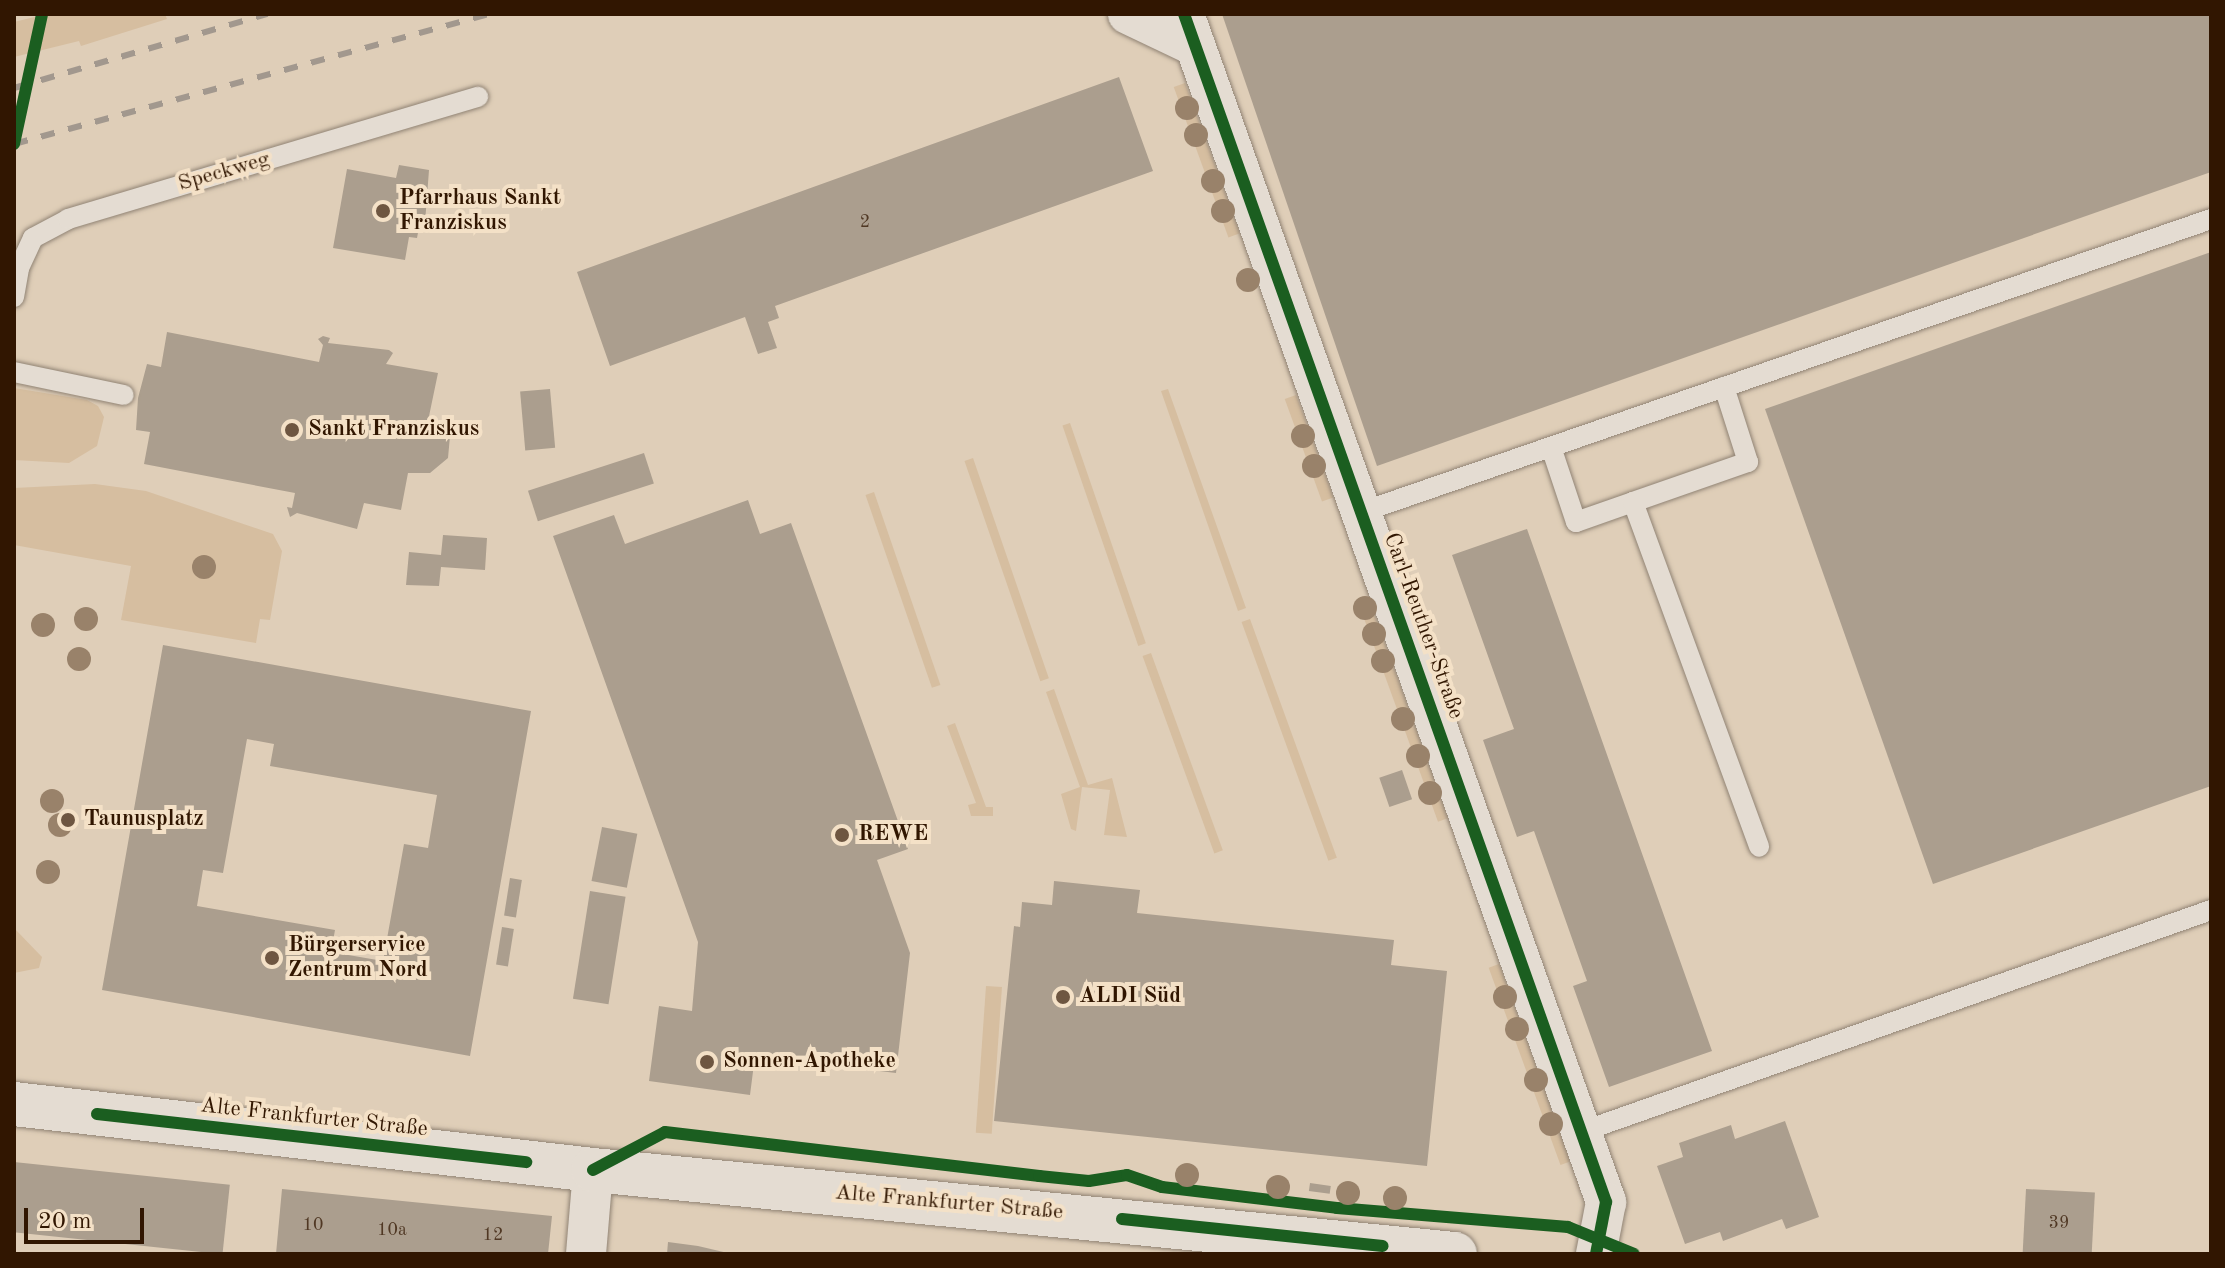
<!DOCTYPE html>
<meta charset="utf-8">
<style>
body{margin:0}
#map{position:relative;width:2225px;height:1268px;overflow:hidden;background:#dfceb8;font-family:"Old Standard TT",serif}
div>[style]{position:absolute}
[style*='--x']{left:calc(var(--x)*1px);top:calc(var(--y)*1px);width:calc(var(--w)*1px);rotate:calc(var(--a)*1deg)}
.green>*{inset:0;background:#d6bea0;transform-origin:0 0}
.building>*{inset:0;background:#ab9e8e;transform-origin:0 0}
.roads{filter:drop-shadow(0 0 2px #908374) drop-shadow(0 0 2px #908374)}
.service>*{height:20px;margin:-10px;padding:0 10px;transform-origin:10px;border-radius:10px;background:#e4dcd2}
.minor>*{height:40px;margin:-20px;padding:0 20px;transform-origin:20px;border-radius:20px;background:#e4dcd2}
.tertiary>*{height:44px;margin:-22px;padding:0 22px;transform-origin:22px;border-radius:22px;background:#e4dcd2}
.rail>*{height:6px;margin-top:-3px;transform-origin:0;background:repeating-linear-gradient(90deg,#a2988e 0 14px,transparent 0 28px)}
.cycleway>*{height:12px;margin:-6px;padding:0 6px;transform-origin:6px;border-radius:6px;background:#1b5e20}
.trees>*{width:24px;height:24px;margin:-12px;border-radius:50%;background:#99826a}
.dots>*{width:22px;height:22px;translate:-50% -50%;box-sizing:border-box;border:4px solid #f4e1c7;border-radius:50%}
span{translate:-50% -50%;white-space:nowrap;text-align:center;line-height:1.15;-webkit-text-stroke:8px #f4e1c7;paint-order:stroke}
.number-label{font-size:18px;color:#503824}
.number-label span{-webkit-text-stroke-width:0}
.street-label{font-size:22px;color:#311601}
.poi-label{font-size:22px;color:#311601;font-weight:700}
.left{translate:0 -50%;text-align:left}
.frame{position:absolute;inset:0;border:16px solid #311601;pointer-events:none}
.scale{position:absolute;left:24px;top:1208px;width:120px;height:36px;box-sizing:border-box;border:4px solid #311601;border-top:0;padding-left:10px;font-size:24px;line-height:28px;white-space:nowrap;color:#311601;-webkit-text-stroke:6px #f4e1c7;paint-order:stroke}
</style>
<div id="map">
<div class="green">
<div style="clip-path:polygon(47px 14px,165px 14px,167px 19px,81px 46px,79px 41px,14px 57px,14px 22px)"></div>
<div style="left:1185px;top:83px;width:160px;height:12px;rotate:70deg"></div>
<div style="clip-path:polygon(14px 388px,87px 400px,98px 406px,104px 417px,97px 446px,69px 463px,14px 460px)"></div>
<div style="clip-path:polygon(1168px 389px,1246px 608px,1238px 611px,1161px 391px)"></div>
<div style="left:1296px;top:395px;width:109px;height:12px;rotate:70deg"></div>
<div style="left:1070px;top:423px;width:233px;height:8px;rotate:71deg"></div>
<div style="left:973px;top:458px;width:233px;height:9px;rotate:71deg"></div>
<div style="clip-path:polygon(95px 484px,146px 491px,273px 534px,282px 551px,270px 620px,260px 619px,256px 643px,121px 620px,131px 566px,14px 545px,14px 488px)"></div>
<div style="left:874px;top:492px;width:204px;height:9px;rotate:71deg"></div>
<div style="left:1369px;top:600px;width:232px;height:11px;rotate:70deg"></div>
<div style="left:1250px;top:619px;width:254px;height:9px;rotate:70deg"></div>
<div style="left:1151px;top:653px;width:210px;height:9px;rotate:70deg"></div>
<div style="clip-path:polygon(1054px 689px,1088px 785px,1112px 778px,1127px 837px,1104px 835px,1110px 790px,1082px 787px,1076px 831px,1071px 829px,1061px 794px,1080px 787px,1046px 692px)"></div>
<div style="clip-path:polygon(955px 723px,986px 807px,993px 807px,993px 816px,971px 816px,968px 805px,976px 803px,947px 726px)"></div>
<div style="clip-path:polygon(14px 928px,42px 957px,39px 968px,14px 973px)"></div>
<div style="left:1499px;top:964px;width:210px;height:11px;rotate:70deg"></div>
<div style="left:986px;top:986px;width:16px;height:147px;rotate:4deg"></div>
</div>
<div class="building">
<div style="clip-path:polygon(1222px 14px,2211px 14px,2211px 172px,1377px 466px)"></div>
<div style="clip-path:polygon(1119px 77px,1153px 171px,775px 306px,779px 318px,768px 322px,777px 348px,758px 354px,745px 317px,610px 366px,577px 272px)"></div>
<div style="clip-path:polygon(399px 165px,429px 170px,425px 223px,420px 222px,417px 238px,409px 237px,405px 260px,333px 248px,347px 169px,396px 178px)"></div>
<div style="clip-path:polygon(2211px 252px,2211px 786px,1933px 884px,1765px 409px)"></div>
<div style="clip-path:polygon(167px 332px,319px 362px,323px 345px,318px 339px,323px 336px,330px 338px,328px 343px,389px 350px,393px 353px,386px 364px,438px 373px,428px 421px,441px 423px,450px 436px,448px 458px,430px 473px,408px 473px,401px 510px,364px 503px,357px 529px,297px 513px,290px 517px,287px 507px,292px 508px,295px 493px,144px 464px,150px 432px,136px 430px,138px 398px,147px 364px,161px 367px)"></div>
<div style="left:550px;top:389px;width:59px;height:30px;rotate:85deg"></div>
<div style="left:644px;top:453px;width:32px;height:122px;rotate:72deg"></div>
<div style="clip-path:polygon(748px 500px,760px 534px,791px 523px,908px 849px,877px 860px,910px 953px,896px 1073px,755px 1056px,750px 1095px,649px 1081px,659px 1006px,692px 1011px,698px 942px,553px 536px,614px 515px,625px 544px)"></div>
<div style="clip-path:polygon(1527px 529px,1712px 1051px,1609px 1087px,1573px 986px,1587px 981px,1534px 831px,1517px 837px,1483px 740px,1514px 729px,1452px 555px)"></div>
<div style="clip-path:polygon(443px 535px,487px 538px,485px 570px,441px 567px,439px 586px,406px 585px,409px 552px,441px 555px)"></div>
<div style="clip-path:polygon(evenodd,163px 645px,531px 711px,470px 1056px,102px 990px,163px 645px,247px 739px,274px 744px,270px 766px,437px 795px,428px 848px,404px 844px,383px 961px,331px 952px,335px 930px,197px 906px,203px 870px,223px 873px,247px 739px)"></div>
<div style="left:1402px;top:770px;width:31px;height:24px;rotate:71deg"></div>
<div style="left:602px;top:827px;width:36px;height:55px;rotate:11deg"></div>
<div style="left:510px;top:878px;width:12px;height:38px;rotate:9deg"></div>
<div style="clip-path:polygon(1054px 881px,1140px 890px,1137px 913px,1394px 940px,1391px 965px,1447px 971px,1427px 1166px,994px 1121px,1014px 926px,1020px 927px,1022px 902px,1052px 905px)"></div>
<div style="left:590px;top:891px;width:36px;height:109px;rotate:9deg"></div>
<div style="left:502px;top:927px;width:12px;height:38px;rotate:9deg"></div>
<div style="clip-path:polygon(1785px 1121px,1819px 1217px,1786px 1229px,1782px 1219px,1723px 1241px,1720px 1232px,1685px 1244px,1657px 1166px,1683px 1157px,1679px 1143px,1731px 1125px,1735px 1139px)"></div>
<div style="left:14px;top:1162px;width:217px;height:70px;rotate:6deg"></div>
<div style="left:1310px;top:1183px;width:21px;height:8px;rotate:8deg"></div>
<div style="clip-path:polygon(282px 1189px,552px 1216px,548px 1254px,276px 1254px)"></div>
<div style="left:2026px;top:1189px;width:69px;height:65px;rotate:3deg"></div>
<div style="clip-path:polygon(668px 1242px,698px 1246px,732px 1254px,667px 1254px)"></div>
</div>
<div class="roads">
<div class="service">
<div style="--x:14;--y:297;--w:29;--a:-80"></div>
<div style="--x:19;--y:268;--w:33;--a:-65"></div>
<div style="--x:33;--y:238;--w:40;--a:-28"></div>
<div style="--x:68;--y:219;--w:428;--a:-16.6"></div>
<div style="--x:14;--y:372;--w:112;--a:11.8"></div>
<div style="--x:1551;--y:447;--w:79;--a:71.6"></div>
<div style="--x:1576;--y:522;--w:60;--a:-19.3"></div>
<div style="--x:1633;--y:502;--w:367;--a:69.9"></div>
<div style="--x:1633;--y:502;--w:122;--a:-19.2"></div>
<div style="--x:1748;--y:462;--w:79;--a:-107.7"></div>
<div style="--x:1362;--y:512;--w:898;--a:-19.04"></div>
<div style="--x:1581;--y:1132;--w:668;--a:-19.41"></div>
</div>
<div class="minor">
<div style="--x:1128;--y:14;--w:74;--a:25.5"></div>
<div style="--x:1184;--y:14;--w:1261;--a:70.44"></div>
<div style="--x:1606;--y:1202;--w:53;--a:100.9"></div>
<div style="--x:586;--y:1254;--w:84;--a:-85.2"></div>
</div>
<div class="tertiary">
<div style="--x:14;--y:1104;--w:583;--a:6.5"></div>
<div style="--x:593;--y:1170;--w:866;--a:5.57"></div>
</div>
</div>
<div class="rail">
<div style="--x:14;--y:88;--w:264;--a:-16.3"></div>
<div style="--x:14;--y:144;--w:492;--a:-15.3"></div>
</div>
<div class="cycleway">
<div style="--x:1184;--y:14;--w:1261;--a:70.44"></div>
<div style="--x:1606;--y:1202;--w:53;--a:100.9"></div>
<div style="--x:14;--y:144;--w:133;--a:-77.8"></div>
<div style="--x:97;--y:1114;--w:432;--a:6.4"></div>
<div style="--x:593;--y:1170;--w:81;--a:-27.8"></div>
<div style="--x:665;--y:1132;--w:377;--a:6.7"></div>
<div style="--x:1039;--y:1176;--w:50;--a:5.7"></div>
<div style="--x:1089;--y:1181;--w:38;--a:-9"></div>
<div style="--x:1127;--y:1175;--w:37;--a:19"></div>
<div style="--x:1162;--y:1187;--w:176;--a:6.8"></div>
<div style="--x:1337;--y:1208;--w:232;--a:4.7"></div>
<div style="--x:1568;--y:1227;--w:71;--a:22.2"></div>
<div style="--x:1122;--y:1219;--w:262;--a:5.9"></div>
</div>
<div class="trees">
<div style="left:1187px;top:108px"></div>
<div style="left:1196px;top:135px"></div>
<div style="left:1213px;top:181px"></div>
<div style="left:1223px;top:211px"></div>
<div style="left:1248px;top:280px"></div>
<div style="left:1303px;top:436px"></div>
<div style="left:1314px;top:466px"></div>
<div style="left:204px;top:567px"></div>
<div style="left:1365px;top:608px"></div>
<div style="left:86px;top:619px"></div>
<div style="left:43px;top:625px"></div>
<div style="left:1374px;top:634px"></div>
<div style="left:79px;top:659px"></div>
<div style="left:1383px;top:661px"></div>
<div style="left:1403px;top:719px"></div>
<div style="left:1418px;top:756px"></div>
<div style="left:1430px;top:793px"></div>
<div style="left:52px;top:801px"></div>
<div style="left:60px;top:825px"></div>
<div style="left:48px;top:872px"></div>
<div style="left:1505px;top:997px"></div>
<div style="left:1517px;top:1029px"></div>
<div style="left:1536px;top:1080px"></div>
<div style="left:1551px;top:1124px"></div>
<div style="left:1187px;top:1175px"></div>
<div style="left:1278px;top:1187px"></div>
<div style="left:1348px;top:1193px"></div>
<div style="left:1395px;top:1198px"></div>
</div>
<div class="dots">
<div style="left:383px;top:211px;background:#6e5641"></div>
<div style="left:292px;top:430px;background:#6e5641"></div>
<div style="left:68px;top:820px;background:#6e5641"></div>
<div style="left:842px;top:835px;background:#6e5641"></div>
<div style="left:272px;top:958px;background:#6e5641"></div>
<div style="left:1063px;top:997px;background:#6e5641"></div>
<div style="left:707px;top:1062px;background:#6e5641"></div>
</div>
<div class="number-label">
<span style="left:865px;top:222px">2</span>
<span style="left:2059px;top:1223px">39</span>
<span style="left:313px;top:1225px">10</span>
<span style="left:392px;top:1230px">10a</span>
<span style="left:493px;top:1235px">12</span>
</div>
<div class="street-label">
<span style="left:224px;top:172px;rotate:-16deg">Speckweg</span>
<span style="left:1423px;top:626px;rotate:70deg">Carl-Reuther-Straße</span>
<span style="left:314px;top:1118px;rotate:6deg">Alte Frankfurter Straße</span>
<span style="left:949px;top:1203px;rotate:5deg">Alte Frankfurter Straße</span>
</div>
<div class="poi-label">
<span class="left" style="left:399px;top:211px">Pfarrhaus Sankt<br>Franziskus</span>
<span class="left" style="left:308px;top:430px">Sankt Franziskus</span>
<span class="left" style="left:84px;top:820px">Taunusplatz</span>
<span class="left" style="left:858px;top:835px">REWE</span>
<span class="left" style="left:288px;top:958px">Bürgerservice<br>Zentrum Nord</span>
<span class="left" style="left:1079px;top:997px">ALDI Süd</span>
<span class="left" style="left:723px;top:1062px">Sonnen-Apotheke</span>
</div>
<div class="frame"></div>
<div class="scale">20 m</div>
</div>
